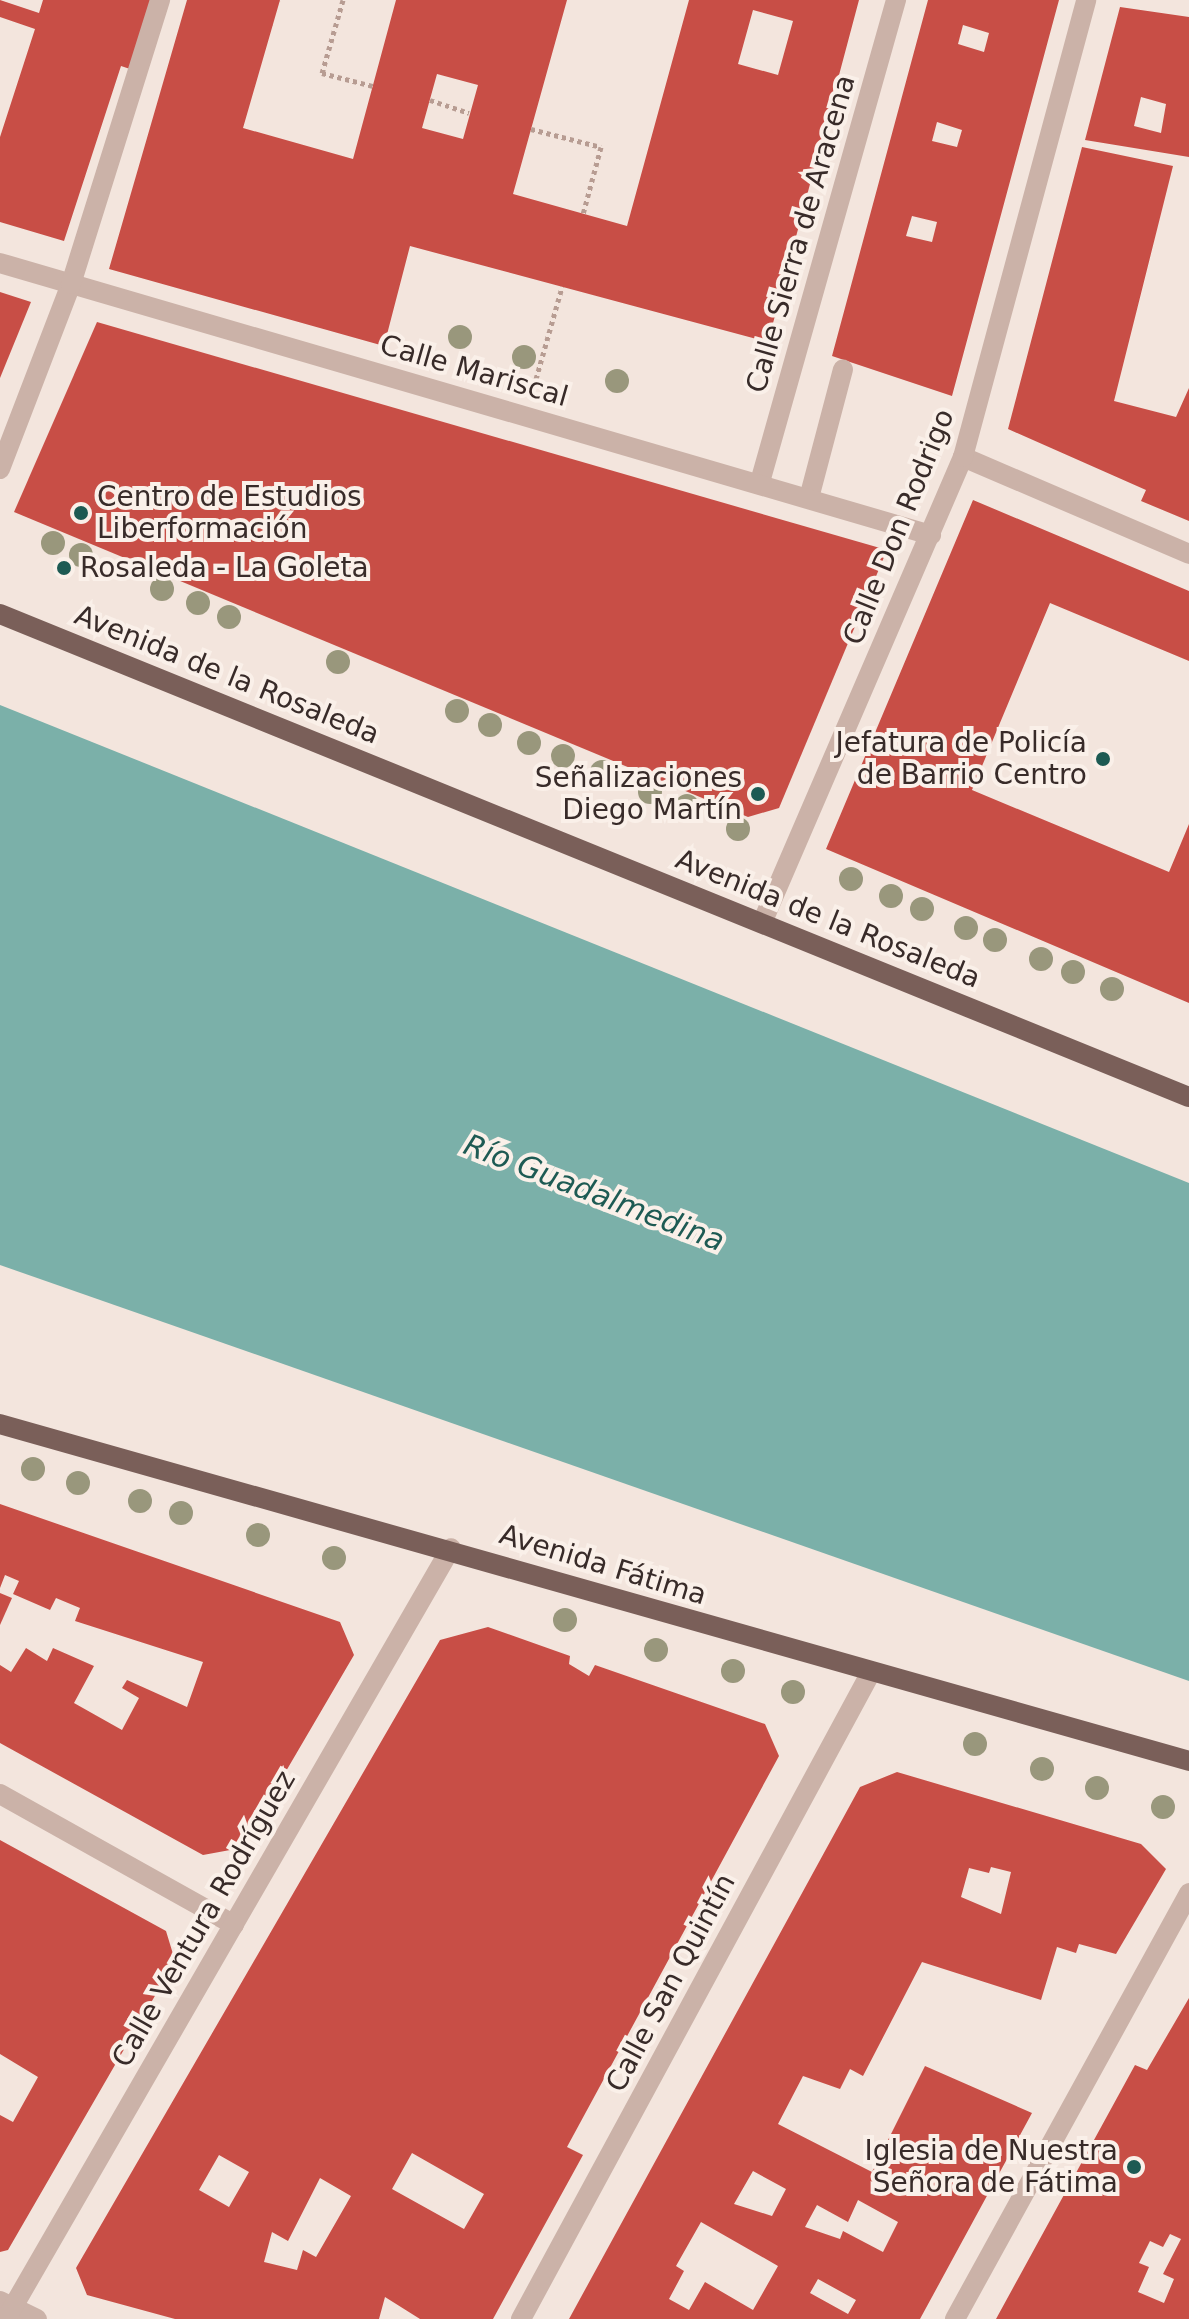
<!DOCTYPE html>
<meta charset="utf-8">
<style>
body{margin:0}
#map{position:relative;width:1189px;height:2319px;overflow:hidden;background:#f3e5dd;font-family:"DejaVu Sans",sans-serif}
div>[style]{position:absolute}
[style*='--x']{left:calc(var(--x)*1px);top:calc(var(--y)*1px);width:calc(var(--w)*1px);rotate:calc(var(--a)*1deg)}
.water>*{inset:0;background:#7bb0a9}
.building>*{inset:0;background:#c84e46}
.path>*{height:5px;margin-top:-2.5px;transform-origin:0;background:repeating-linear-gradient(90deg,#b79c92 0 4px,transparent 0 8px)}
.lane>*{height:20px;margin:-10px;padding:0 10px;transform-origin:10px;border-radius:10px;background:#cbb2a8}
.street>*{height:20px;margin:-10px;padding:0 10px;transform-origin:10px;border-radius:10px;background:#cbb2a8}
.primary>*{height:20px;margin:-10px;padding:0 10px;transform-origin:10px;border-radius:10px;background:#7a5f59}
.trees>*{width:24px;height:24px;margin:-12px;border-radius:50%;background:#99977c}
.dots>*{width:22px;height:22px;translate:-50% -50%;box-sizing:border-box;border:4px solid #faf0e9;border-radius:50%}
span{translate:-50% -50%;white-space:nowrap;text-align:center;line-height:1.15;-webkit-text-stroke:8px #faf0e9;paint-order:stroke}
.street-label{font-size:28px;color:#382b29}
.poi-label{font-size:28px;color:#382b29}
.left{translate:0 -50%;text-align:left}
.right{translate:-100% -50%;text-align:right}
.water-label{font-size:30px;color:#1d5a53;font-style:italic}
</style>
<div id="map">
<div class="water">
<div style="clip-path:polygon(0 705px,1189px 1183px,1189px 1681px,0 1265px)"></div>
</div>
<div class="building">
<div style="clip-path:polygon(0 0,39px 13px,43px 0,156px 0,133px 70px,121px 66px,64px 241px,0 222px,0 137px,35px 29px,0 17px)"></div>
<div style="clip-path:polygon(evenodd,187px 0,280px 0,243px 128px,353px 159px,396px 0,567px 0,513px 194px,627px 226px,689px 0,859px 0,768px 342px,410px 246px,384px 346px,109px 269px,187px 0,753px 10px,793px 21px,778px 75px,738px 64px,753px 10px,187px 0,437px 74px,478px 85px,463px 139px,422px 128px,437px 74px)"></div>
<div style="clip-path:polygon(evenodd,928px 0,1059px 0,952px 396px,832px 356px,928px 0,963px 25px,989px 33px,984px 52px,958px 44px,963px 25px,928px 0,937px 122px,962px 130px,957px 147px,932px 141px,937px 122px,928px 0,912px 216px,937px 222px,932px 242px,906px 236px,912px 216px)"></div>
<div style="clip-path:polygon(evenodd,1120px 7px,1189px 17px,1189px 157px,1085px 140px,1120px 7px,1141px 97px,1166px 104px,1161px 133px,1134px 126px,1141px 97px)"></div>
<div style="clip-path:polygon(1082px 147px,1173px 166px,1114px 401px,1176px 417px,1189px 388px,1189px 521px,1141px 501px,1146px 490px,1008px 429px)"></div>
<div style="clip-path:polygon(0 292px,31px 302px,0 378px)"></div>
<div style="clip-path:polygon(97px 322px,887px 550px,779px 808px,748px 817px,14px 512px)"></div>
<div style="clip-path:polygon(973px 500px,1189px 591px,1189px 661px,1050px 603px,972px 790px,1169px 872px,1189px 824px,1189px 1003px,826px 849px)"></div>
<div style="clip-path:polygon(0 1504px,340px 1622px,354px 1655px,241px 1848px,203px 1855px,0 1743px,0 1665px,11px 1672px,26px 1648px,47px 1661px,53px 1648px,94px 1666px,74px 1703px,122px 1730px,139px 1698px,122px 1688px,127px 1680px,187px 1707px,203px 1662px,75px 1621px,80px 1608px,56px 1598px,50px 1610px,13px 1594px,19px 1581px,5px 1575px,0 1588px)"></div>
<div style="clip-path:polygon(0 1593px,12px 1598px,0 1625px)"></div>
<div style="clip-path:polygon(evenodd,488px 1627px,570px 1656px,569px 1664px,589px 1676px,595px 1665px,765px 1724px,779px 1756px,567px 2147px,583px 2155px,493px 2319px,420px 2319px,385px 2297px,379px 2319px,175px 2319px,87px 2295px,76px 2268px,440px 1640px,488px 1627px,412px 2153px,484px 2194px,464px 2229px,392px 2189px,412px 2153px,488px 1627px,219px 2155px,249px 2172px,229px 2207px,199px 2190px,219px 2155px,488px 1627px,320px 2178px,351px 2196px,316px 2257px,303px 2250px,297px 2270px,264px 2262px,272px 2232px,288px 2241px,320px 2178px)"></div>
<div style="clip-path:polygon(evenodd,897px 1772px,1141px 1844px,1166px 1869px,1116px 1954px,1079px 1944px,1076px 1953px,1057px 1947px,1041px 2000px,922px 1962px,863px 2076px,850px 2069px,840px 2089px,803px 2076px,778px 2124px,872px 2172px,925px 2066px,1032px 2113px,920px 2319px,569px 2319px,860px 1787px,897px 1772px,991px 1867px,1011px 1872px,1001px 1914px,961px 1897px,969px 1868px,989px 1873px,991px 1867px,897px 1772px,753px 2171px,786px 2189px,772px 2216px,734px 2204px,753px 2171px,897px 1772px,858px 2200px,898px 2222px,883px 2252px,843px 2231px,840px 2239px,805px 2227px,817px 2205px,848px 2222px,858px 2200px,897px 1772px,701px 2222px,778px 2266px,753px 2310px,705px 2282px,689px 2310px,669px 2299px,684px 2271px,676px 2266px,701px 2222px,897px 1772px,818px 2279px,856px 2300px,848px 2314px,810px 2293px,818px 2279px)"></div>
<div style="clip-path:polygon(0 1840px,166px 1931px,173px 1954px,167px 1975px,8px 2250px,0 2252px,0 2115px,13px 2122px,38px 2077px,0 2054px)"></div>
<div style="clip-path:polygon(evenodd,1189px 1998px,1189px 2319px,996px 2319px,1135px 2065px,1147px 2070px,1189px 1998px,1170px 2234px,1181px 2239px,1163px 2274px,1174px 2279px,1164px 2303px,1138px 2292px,1149px 2267px,1139px 2263px,1150px 2241px,1163px 2247px,1170px 2234px)"></div>
</div>
<div class="path">
<div style="--x:343;--y:0;--w:76;--a:106"></div>
<div style="--x:322;--y:73;--w:53;--a:14.3"></div>
<div style="--x:430;--y:100;--w:41;--a:18.4"></div>
<div style="--x:531;--y:129;--w:72;--a:14.4"></div>
<div style="--x:601;--y:147;--w:69;--a:105"></div>
<div style="--x:536;--y:379;--w:96;--a:-74.2"></div>
</div>
<div class="lane">
<div style="--x:760;--y:482;--w:501;--a:-74.24"></div>
<div style="--x:809;--y:498;--w:133;--a:-75.2"></div>
</div>
<div class="street">
<div style="--x:0;--y:263;--w:970;--a:16.29"></div>
<div style="--x:963;--y:457;--w:246;--a:23.2"></div>
<div style="--x:0;--y:469;--w:198;--a:-69"></div>
<div style="--x:71;--y:284;--w:298;--a:-72.6"></div>
<div style="--x:762;--y:923;--w:508;--a:-66.67"></div>
<div style="--x:963;--y:457;--w:473;--a:-74.9"></div>
<div style="--x:0;--y:1794;--w:268;--a:29.2"></div>
<div style="--x:0;--y:2301;--w:41;--a:25.9"></div>
<div style="--x:6;--y:2319;--w:890;--a:-60.01"></div>
<div style="--x:521;--y:2319;--w:733;--a:-61.58"></div>
<div style="--x:955;--y:2319;--w:486;--a:-61.2"></div>
</div>
<div class="primary">
<div style="--x:0;--y:614;--w:1283;--a:22.11"></div>
<div style="--x:0;--y:1424;--w:1236;--a:15.82"></div>
</div>
<div class="trees">
<div style="left:460px;top:337px"></div>
<div style="left:524px;top:357px"></div>
<div style="left:617px;top:381px"></div>
<div style="left:53px;top:543px"></div>
<div style="left:81px;top:555px"></div>
<div style="left:162px;top:589px"></div>
<div style="left:198px;top:603px"></div>
<div style="left:229px;top:617px"></div>
<div style="left:338px;top:662px"></div>
<div style="left:457px;top:711px"></div>
<div style="left:490px;top:725px"></div>
<div style="left:529px;top:743px"></div>
<div style="left:563px;top:756px"></div>
<div style="left:602px;top:772px"></div>
<div style="left:650px;top:792px"></div>
<div style="left:687px;top:806px"></div>
<div style="left:738px;top:829px"></div>
<div style="left:851px;top:879px"></div>
<div style="left:891px;top:896px"></div>
<div style="left:922px;top:909px"></div>
<div style="left:966px;top:928px"></div>
<div style="left:995px;top:940px"></div>
<div style="left:1041px;top:959px"></div>
<div style="left:1073px;top:972px"></div>
<div style="left:1112px;top:989px"></div>
<div style="left:33px;top:1469px"></div>
<div style="left:78px;top:1483px"></div>
<div style="left:140px;top:1501px"></div>
<div style="left:181px;top:1513px"></div>
<div style="left:258px;top:1535px"></div>
<div style="left:334px;top:1558px"></div>
<div style="left:565px;top:1620px"></div>
<div style="left:656px;top:1650px"></div>
<div style="left:733px;top:1671px"></div>
<div style="left:793px;top:1692px"></div>
<div style="left:975px;top:1744px"></div>
<div style="left:1042px;top:1769px"></div>
<div style="left:1097px;top:1788px"></div>
<div style="left:1163px;top:1807px"></div>
</div>
<div class="dots">
<div style="left:81px;top:513px;background:#1d5a53"></div>
<div style="left:64px;top:568px;background:#1d5a53"></div>
<div style="left:1103px;top:759px;background:#1d5a53"></div>
<div style="left:758px;top:794px;background:#1d5a53"></div>
<div style="left:1134px;top:2167px;background:#1d5a53"></div>
</div>
<div class="street-label">
<span style="left:801px;top:234px;rotate:-74deg">Calle Sierra de Aracena</span>
<span style="left:474px;top:371px;rotate:16deg">Calle Mariscal</span>
<span style="left:899px;top:527px;rotate:-68deg">Calle Don Rodrigo</span>
<span style="left:227px;top:675px;rotate:22deg">Avenida de la Rosaleda</span>
<span style="left:828px;top:919px;rotate:22deg">Avenida de la Rosaleda</span>
<span style="left:603px;top:1565px;rotate:17deg">Avenida Fátima</span>
<span style="left:204px;top:1919px;rotate:-60deg">Calle Ventura Rodríguez</span>
<span style="left:671px;top:1983px;rotate:-62deg">Calle San Quintín</span>
</div>
<div class="poi-label">
<span class="left" style="left:97px;top:513px">Centro de Estudios<br>Liberformación</span>
<span class="left" style="left:80px;top:568px">Rosaleda - La Goleta</span>
<span class="right" style="left:1087px;top:759px">Jefatura de Policía<br>de Barrio Centro</span>
<span class="right" style="left:742px;top:794px">Señalizaciones<br>Diego Martín</span>
<span class="right" style="left:1118px;top:2167px">Iglesia de Nuestra<br>Señora de Fátima</span>
</div>
<div class="water-label">
<span style="left:594px;top:1193px;rotate:21deg">Río Guadalmedina</span>
</div>
</div>
